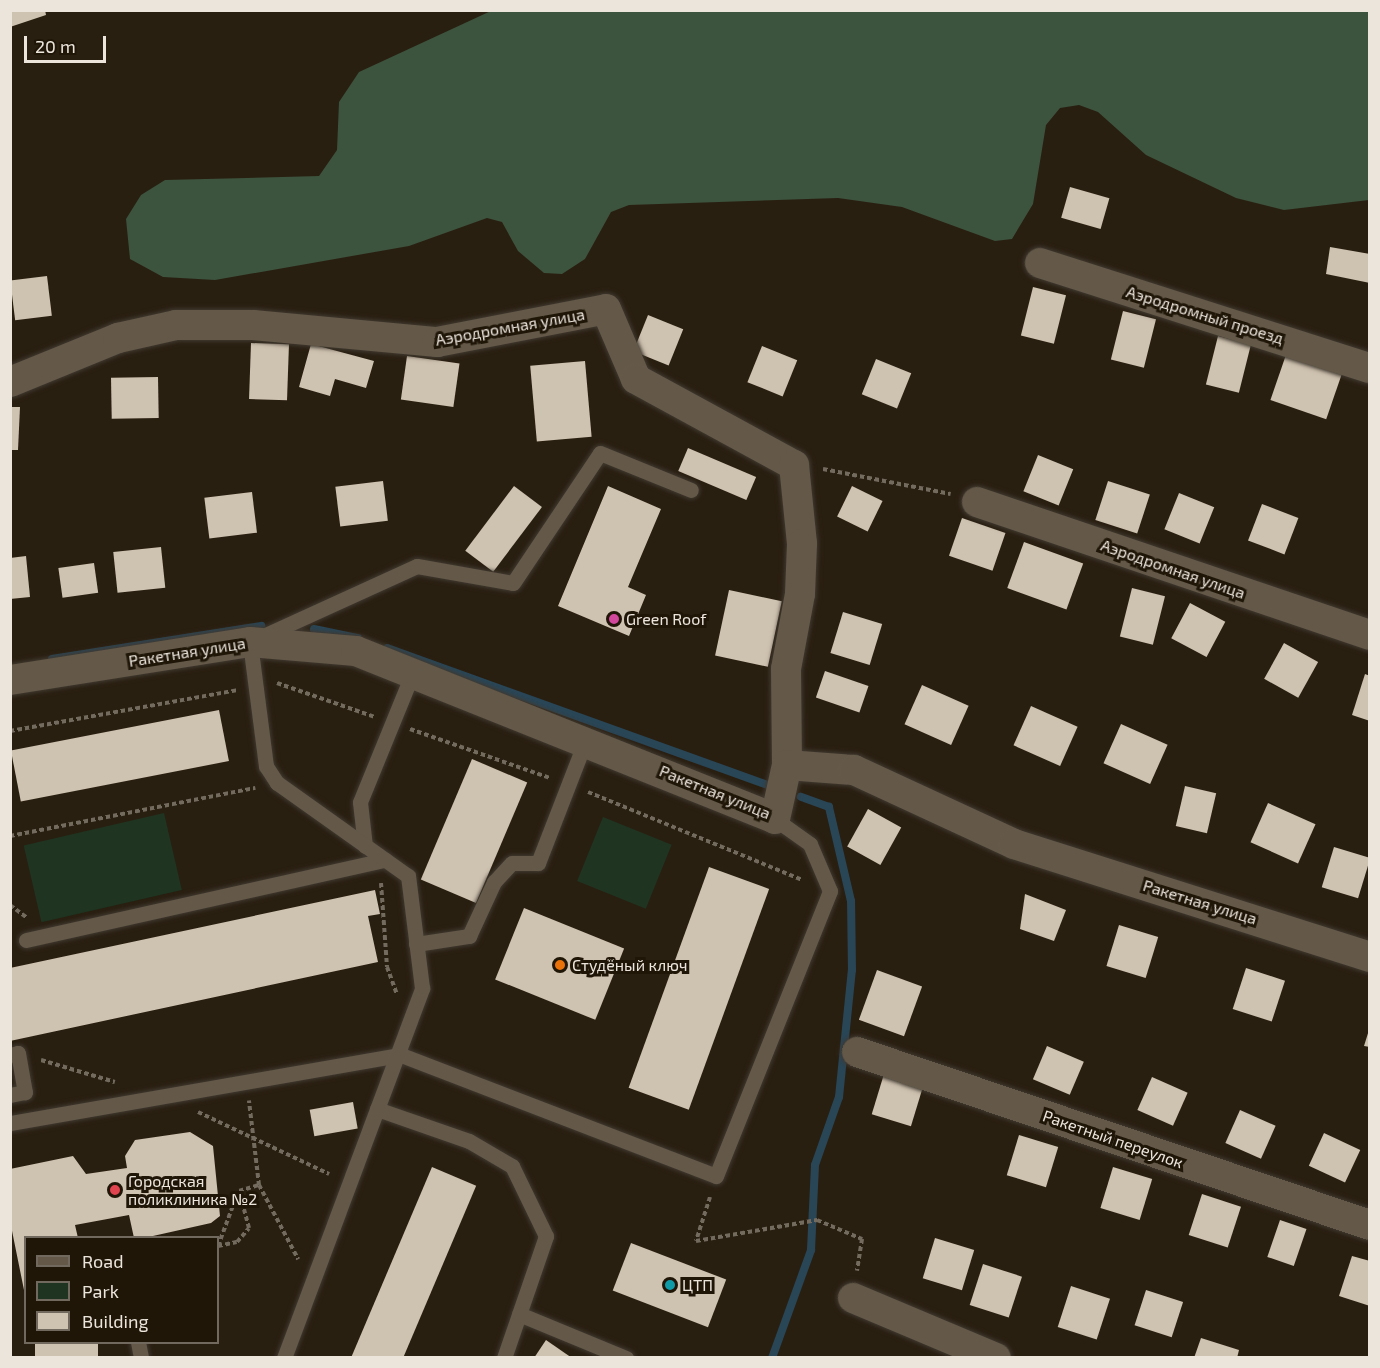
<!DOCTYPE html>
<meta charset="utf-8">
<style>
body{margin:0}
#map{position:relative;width:1380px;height:1368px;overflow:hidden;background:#291f11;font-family:"Exo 2",sans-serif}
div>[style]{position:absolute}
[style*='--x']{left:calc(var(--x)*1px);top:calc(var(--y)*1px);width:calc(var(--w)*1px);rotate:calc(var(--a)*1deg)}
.green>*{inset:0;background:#1f3521;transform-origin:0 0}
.forest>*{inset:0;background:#3c533d}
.stream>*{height:8px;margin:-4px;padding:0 4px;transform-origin:4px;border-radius:4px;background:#294657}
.building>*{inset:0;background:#cec2b0;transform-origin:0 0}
.path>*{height:4px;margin-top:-2px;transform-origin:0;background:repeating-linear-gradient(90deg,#746b5f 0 4.5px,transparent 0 7.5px)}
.roads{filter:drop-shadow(0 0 2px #413930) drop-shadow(0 0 2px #413930)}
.service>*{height:15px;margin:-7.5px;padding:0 7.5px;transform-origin:7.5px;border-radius:7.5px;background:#645949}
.minor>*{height:30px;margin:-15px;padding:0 15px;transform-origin:15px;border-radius:15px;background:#645949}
.dots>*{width:16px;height:16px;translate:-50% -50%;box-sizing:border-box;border:3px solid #1f1608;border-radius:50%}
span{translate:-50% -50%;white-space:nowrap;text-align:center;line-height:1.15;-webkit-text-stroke:6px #1f1608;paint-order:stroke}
.street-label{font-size:16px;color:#ece5dc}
.poi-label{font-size:16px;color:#ece5dc}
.left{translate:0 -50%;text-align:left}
.frame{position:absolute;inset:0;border:12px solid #ece5dc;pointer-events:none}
.legend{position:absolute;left:24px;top:1236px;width:195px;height:108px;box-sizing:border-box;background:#1f1608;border:2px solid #71695d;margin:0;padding:8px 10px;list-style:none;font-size:18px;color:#ece5dc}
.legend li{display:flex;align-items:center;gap:12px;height:30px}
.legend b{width:30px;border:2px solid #71695d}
.scale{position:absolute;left:24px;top:36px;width:82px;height:27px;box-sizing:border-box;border:3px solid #ece5dc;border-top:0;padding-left:8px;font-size:18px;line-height:21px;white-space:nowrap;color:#ece5dc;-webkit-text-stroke:4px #1f1608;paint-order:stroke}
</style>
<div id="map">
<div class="green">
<div style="left:164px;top:813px;width:79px;height:144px;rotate:77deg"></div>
<div style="left:603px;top:817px;width:74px;height:69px;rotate:22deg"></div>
</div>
<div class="forest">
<div style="clip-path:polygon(493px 10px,1369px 11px,1369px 200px,1284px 210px,1236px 198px,1146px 155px,1098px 112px,1079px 105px,1060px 108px,1046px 125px,1033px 204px,1012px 239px,995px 241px,902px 207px,838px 198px,629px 205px,611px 212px,585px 259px,562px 274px,544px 273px,518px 251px,502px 222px,487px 218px,409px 246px,215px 280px,163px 277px,130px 259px,126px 219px,141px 195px,165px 180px,319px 176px,337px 150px,339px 102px,359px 72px)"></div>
</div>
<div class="stream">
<div style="--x:314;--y:629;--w:45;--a:11.6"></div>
<div style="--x:387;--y:648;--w:404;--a:19.8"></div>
<div style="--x:52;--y:659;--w:212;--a:-9"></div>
<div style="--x:772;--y:1358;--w:115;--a:-70.1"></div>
<div style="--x:811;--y:1250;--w:85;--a:-87.3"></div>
<div style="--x:815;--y:1165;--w:72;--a:-70.6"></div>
<div style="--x:839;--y:1097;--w:128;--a:-84.2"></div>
<div style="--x:852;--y:970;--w:69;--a:-90.8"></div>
<div style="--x:851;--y:901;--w:97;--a:-103.2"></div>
<div style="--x:829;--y:807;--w:30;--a:-160"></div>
</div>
<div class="building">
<div style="clip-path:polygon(10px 10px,45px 10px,46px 15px,10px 27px)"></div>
<div style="left:1070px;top:187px;width:41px;height:32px;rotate:16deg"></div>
<div style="clip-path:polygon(1330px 247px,1370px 254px,1370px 283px,1326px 274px)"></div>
<div style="left:47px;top:276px;width:40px;height:37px;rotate:83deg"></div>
<div style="left:1033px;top:287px;width:34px;height:50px;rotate:14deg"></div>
<div style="left:1123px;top:311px;width:34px;height:50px;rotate:14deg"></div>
<div style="left:648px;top:315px;width:38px;height:39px;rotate:22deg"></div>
<div style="left:1218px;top:336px;width:34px;height:50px;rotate:14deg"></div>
<div style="left:251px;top:343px;width:38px;height:56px;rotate:2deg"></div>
<div style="clip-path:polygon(311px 344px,374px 361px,366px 388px,335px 379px,330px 396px,299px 387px)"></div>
<div style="left:762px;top:346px;width:38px;height:39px;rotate:22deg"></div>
<div style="left:1288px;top:349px;width:59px;height:54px;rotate:19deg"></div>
<div style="left:407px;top:356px;width:53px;height:44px;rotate:8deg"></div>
<div style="left:876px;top:359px;width:38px;height:38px;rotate:22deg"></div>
<div style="left:585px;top:361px;width:76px;height:55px;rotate:85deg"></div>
<div style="left:158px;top:377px;width:41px;height:47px;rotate:89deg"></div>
<div style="clip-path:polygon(10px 407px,20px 407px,18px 450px,10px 450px)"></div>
<div style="left:688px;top:448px;width:74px;height:25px;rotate:23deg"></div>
<div style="left:1038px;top:455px;width:38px;height:39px;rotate:22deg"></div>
<div style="left:383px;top:481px;width:40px;height:48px;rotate:83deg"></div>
<div style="left:1108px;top:481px;width:44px;height:41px;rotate:18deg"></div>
<div style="left:514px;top:486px;width:35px;height:81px;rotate:37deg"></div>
<div style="clip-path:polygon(608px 486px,661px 509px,628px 587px,646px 595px,629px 636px,558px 606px)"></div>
<div style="left:852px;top:486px;width:34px;height:34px;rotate:26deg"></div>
<div style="left:252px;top:492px;width:41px;height:48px;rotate:83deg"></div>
<div style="left:1179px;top:493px;width:38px;height:39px;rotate:22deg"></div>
<div style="left:1262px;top:504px;width:39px;height:39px;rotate:21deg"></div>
<div style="left:962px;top:518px;width:46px;height:40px;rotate:19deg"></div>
<div style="left:1024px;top:542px;width:63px;height:49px;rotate:20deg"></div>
<div style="left:161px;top:547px;width:41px;height:48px;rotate:84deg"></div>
<div style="clip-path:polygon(26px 556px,30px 597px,10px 599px,10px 558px)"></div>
<div style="left:94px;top:563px;width:30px;height:36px;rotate:82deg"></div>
<div style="left:1132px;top:588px;width:34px;height:50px;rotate:14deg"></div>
<div style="left:729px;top:590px;width:54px;height:67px;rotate:12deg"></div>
<div style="left:1190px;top:603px;width:40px;height:40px;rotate:28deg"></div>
<div style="left:843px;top:612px;width:41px;height:43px;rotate:17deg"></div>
<div style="left:1284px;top:643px;width:39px;height:41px;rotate:29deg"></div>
<div style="left:825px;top:671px;width:46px;height:28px;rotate:19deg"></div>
<div style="clip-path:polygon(1365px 674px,1370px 676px,1370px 721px,1352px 715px)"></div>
<div style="left:922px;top:685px;width:51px;height:43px;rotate:24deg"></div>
<div style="left:1031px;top:706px;width:51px;height:43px;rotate:24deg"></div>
<div style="left:219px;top:710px;width:52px;height:212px;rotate:79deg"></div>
<div style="left:1121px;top:724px;width:51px;height:43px;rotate:24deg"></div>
<div style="left:472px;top:759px;width:60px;height:131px;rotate:23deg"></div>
<div style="left:1185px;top:786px;width:32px;height:41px;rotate:13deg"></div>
<div style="left:1268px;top:803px;width:52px;height:43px;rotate:24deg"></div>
<div style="left:868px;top:809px;width:38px;height:43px;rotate:29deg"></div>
<div style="left:1334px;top:847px;width:38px;height:42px;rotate:17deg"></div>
<div style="left:709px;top:867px;width:64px;height:235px;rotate:20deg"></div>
<div style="clip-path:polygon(375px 890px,380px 914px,368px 916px,378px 962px,10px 1041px,10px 968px)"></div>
<div style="clip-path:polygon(1025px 894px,1066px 910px,1054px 941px,1020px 929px)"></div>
<div style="left:524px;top:908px;width:108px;height:77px;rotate:22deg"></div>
<div style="left:1119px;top:925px;width:41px;height:43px;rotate:17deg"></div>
<div style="left:1246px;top:968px;width:41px;height:43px;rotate:18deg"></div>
<div style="left:877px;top:970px;width:48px;height:53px;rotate:20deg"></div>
<div style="clip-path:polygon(1369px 1030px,1370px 1030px,1370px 1047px,1364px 1046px)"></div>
<div style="left:1047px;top:1046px;width:40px;height:36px;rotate:23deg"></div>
<div style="left:884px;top:1074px;width:41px;height:42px;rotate:17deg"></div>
<div style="left:1152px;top:1077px;width:39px;height:36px;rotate:24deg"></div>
<div style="left:353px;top:1102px;width:27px;height:44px;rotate:80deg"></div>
<div style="left:1240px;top:1110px;width:39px;height:36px;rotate:24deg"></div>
<div style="clip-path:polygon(190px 1132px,213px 1146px,220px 1216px,211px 1223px,144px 1238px,134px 1238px,129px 1215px,75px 1225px,78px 1238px,26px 1238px,24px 1290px,10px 1221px,10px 1169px,73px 1156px,86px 1174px,127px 1168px,125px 1156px,135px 1140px)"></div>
<div style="left:1324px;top:1133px;width:40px;height:36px;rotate:25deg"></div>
<div style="left:1019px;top:1135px;width:41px;height:42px;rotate:17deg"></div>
<div style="left:432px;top:1167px;width:48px;height:208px;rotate:23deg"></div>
<div style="left:1113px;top:1167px;width:41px;height:43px;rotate:17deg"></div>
<div style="left:1202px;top:1194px;width:41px;height:43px;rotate:18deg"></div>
<div style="left:1280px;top:1220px;width:28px;height:39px;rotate:19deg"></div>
<div style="left:935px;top:1238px;width:41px;height:42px;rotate:17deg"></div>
<div style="left:631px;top:1243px;width:102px;height:51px;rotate:21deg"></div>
<div style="clip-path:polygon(1352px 1256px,1370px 1261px,1370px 1306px,1339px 1296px)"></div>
<div style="left:983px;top:1264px;width:41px;height:43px;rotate:18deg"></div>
<div style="left:1071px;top:1286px;width:41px;height:43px;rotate:18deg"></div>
<div style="left:1146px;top:1290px;width:39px;height:37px;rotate:18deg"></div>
<div style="clip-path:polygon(1201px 1338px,1239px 1350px,1237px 1358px,1194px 1358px)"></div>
<div style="clip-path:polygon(546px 1340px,572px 1358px,534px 1358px)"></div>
<div style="left:35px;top:1342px;width:63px;height:16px"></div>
</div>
<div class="path">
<div style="--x:823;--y:469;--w:130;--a:11.1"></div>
<div style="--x:277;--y:683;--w:104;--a:19.1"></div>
<div style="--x:410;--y:729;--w:148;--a:19.3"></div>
<div style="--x:10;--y:731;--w:231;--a:-10.2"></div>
<div style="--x:588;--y:792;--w:232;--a:22.3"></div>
<div style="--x:10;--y:836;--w:250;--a:-11.1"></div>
<div style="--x:381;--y:883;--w:84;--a:85.9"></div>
<div style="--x:387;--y:967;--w:29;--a:70"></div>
<div style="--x:10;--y:905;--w:21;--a:37"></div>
<div style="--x:41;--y:1060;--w:77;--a:16.6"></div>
<div style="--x:198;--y:1112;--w:145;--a:25.3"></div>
<div style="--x:259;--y:1185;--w:84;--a:62.2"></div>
<div style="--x:239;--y:1191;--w:21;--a:-17"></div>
<div style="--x:259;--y:1185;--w:85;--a:-96.8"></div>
<div style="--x:710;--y:1197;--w:46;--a:107.7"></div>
<div style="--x:696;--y:1241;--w:123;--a:-9.8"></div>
<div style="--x:817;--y:1220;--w:49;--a:22.9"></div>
<div style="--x:862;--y:1239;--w:32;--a:99"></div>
<div style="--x:218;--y:1246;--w:19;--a:-12"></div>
<div style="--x:237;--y:1242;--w:18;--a:-49"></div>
<div style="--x:249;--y:1228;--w:38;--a:-105"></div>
<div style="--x:218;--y:1246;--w:58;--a:-69.7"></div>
</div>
<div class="roads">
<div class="service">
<div style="--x:365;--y:846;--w:44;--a:-96.5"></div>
<div style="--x:360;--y:802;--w:140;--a:-67.8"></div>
<div style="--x:26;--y:940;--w:368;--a:-12.6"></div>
<div style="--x:416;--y:944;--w:54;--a:-8.6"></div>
<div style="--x:469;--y:936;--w:60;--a:-65.2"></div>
<div style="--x:494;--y:882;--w:26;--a:-47"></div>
<div style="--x:512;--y:863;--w:26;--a:0"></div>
<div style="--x:538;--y:863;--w:133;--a:-68.8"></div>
<div style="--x:10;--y:1055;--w:8;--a:-14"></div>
<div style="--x:18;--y:1053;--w:40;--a:80"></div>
<div style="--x:25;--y:1092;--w:15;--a:169"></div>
<div style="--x:377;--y:1109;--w:97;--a:19.2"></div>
<div style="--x:469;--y:1141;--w:50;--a:30.2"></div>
<div style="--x:512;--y:1166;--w:78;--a:64.1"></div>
<div style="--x:546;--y:1236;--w:129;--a:109"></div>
<div style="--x:10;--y:1123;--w:397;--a:-9.9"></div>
<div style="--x:401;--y:1055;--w:337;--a:21"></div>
<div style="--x:716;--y:1176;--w:307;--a:-68.2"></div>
<div style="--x:830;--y:891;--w:51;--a:-113.1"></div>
<div style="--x:810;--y:844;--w:43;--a:-144.5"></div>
<div style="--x:519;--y:1314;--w:116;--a:22.4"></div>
<div style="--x:138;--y:1342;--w:16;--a:79"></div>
<div style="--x:284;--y:1358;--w:395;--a:-69.5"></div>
<div style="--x:422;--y:988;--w:113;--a:-97.1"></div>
<div style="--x:408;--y:876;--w:161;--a:-144.6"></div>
<div style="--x:277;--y:783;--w:20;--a:-123"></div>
<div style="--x:266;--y:766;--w:125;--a:-97.4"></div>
<div style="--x:250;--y:642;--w:183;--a:-24.5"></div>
<div style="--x:417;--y:566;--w:97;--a:10"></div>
<div style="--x:513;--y:583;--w:156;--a:-56.2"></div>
<div style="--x:600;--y:453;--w:98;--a:22.1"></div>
</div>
<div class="minor">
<div style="--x:1040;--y:263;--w:346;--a:17.7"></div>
<div style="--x:10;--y:382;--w:117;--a:-22.2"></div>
<div style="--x:118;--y:338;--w:59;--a:-12.6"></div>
<div style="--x:176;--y:325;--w:77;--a:0"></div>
<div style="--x:253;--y:325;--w:185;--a:5.3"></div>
<div style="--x:437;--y:342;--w:172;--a:-11"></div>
<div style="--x:606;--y:309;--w:76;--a:66.8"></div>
<div style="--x:636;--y:379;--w:180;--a:28.6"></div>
<div style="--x:794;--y:465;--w:79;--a:84.2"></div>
<div style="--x:802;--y:544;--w:50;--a:92.3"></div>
<div style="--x:800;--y:594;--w:76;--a:100.6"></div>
<div style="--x:786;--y:669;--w:96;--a:89.4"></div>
<div style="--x:977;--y:502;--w:415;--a:18.7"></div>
<div style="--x:10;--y:680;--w:243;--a:-9"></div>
<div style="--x:250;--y:642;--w:106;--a:4.9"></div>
<div style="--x:356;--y:651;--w:451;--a:21.8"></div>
<div style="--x:775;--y:819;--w:55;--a:-77.5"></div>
<div style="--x:787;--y:765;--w:67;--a:4.3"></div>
<div style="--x:854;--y:770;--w:176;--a:24.8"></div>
<div style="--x:1014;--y:844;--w:374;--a:17.6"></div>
<div style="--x:857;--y:1052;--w:541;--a:18.64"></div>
<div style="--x:853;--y:1298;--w:155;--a:22.8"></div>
</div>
</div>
<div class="dots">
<div style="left:614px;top:619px;background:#d1479c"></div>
<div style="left:560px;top:965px;background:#e8710a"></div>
<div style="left:115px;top:1190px;background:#e0444e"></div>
<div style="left:670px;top:1285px;background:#0f9aa8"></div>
</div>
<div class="street-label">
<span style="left:1205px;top:315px;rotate:17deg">Аэродромный проезд</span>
<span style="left:510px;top:327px;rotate:-10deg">Аэродромная улица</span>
<span style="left:1173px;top:569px;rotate:19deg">Аэродромная улица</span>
<span style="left:187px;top:652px;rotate:-9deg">Ракетная улица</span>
<span style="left:715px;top:792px;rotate:22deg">Ракетная улица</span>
<span style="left:1200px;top:902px;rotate:17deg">Ракетная улица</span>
<span style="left:1113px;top:1139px;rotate:19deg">Ракетный переулок</span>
</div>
<div class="poi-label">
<span class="left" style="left:626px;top:619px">Green Roof</span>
<span class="left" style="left:572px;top:965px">Студёный ключ</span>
<span class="left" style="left:128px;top:1190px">Городская<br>поликлиника №2</span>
<span class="left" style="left:682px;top:1285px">ЦТП</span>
</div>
<div class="frame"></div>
<ul class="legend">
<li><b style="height:8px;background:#645949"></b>Road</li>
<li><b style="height:16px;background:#1f3521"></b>Park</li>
<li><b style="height:16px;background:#cec2b0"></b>Building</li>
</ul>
<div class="scale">20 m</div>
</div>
